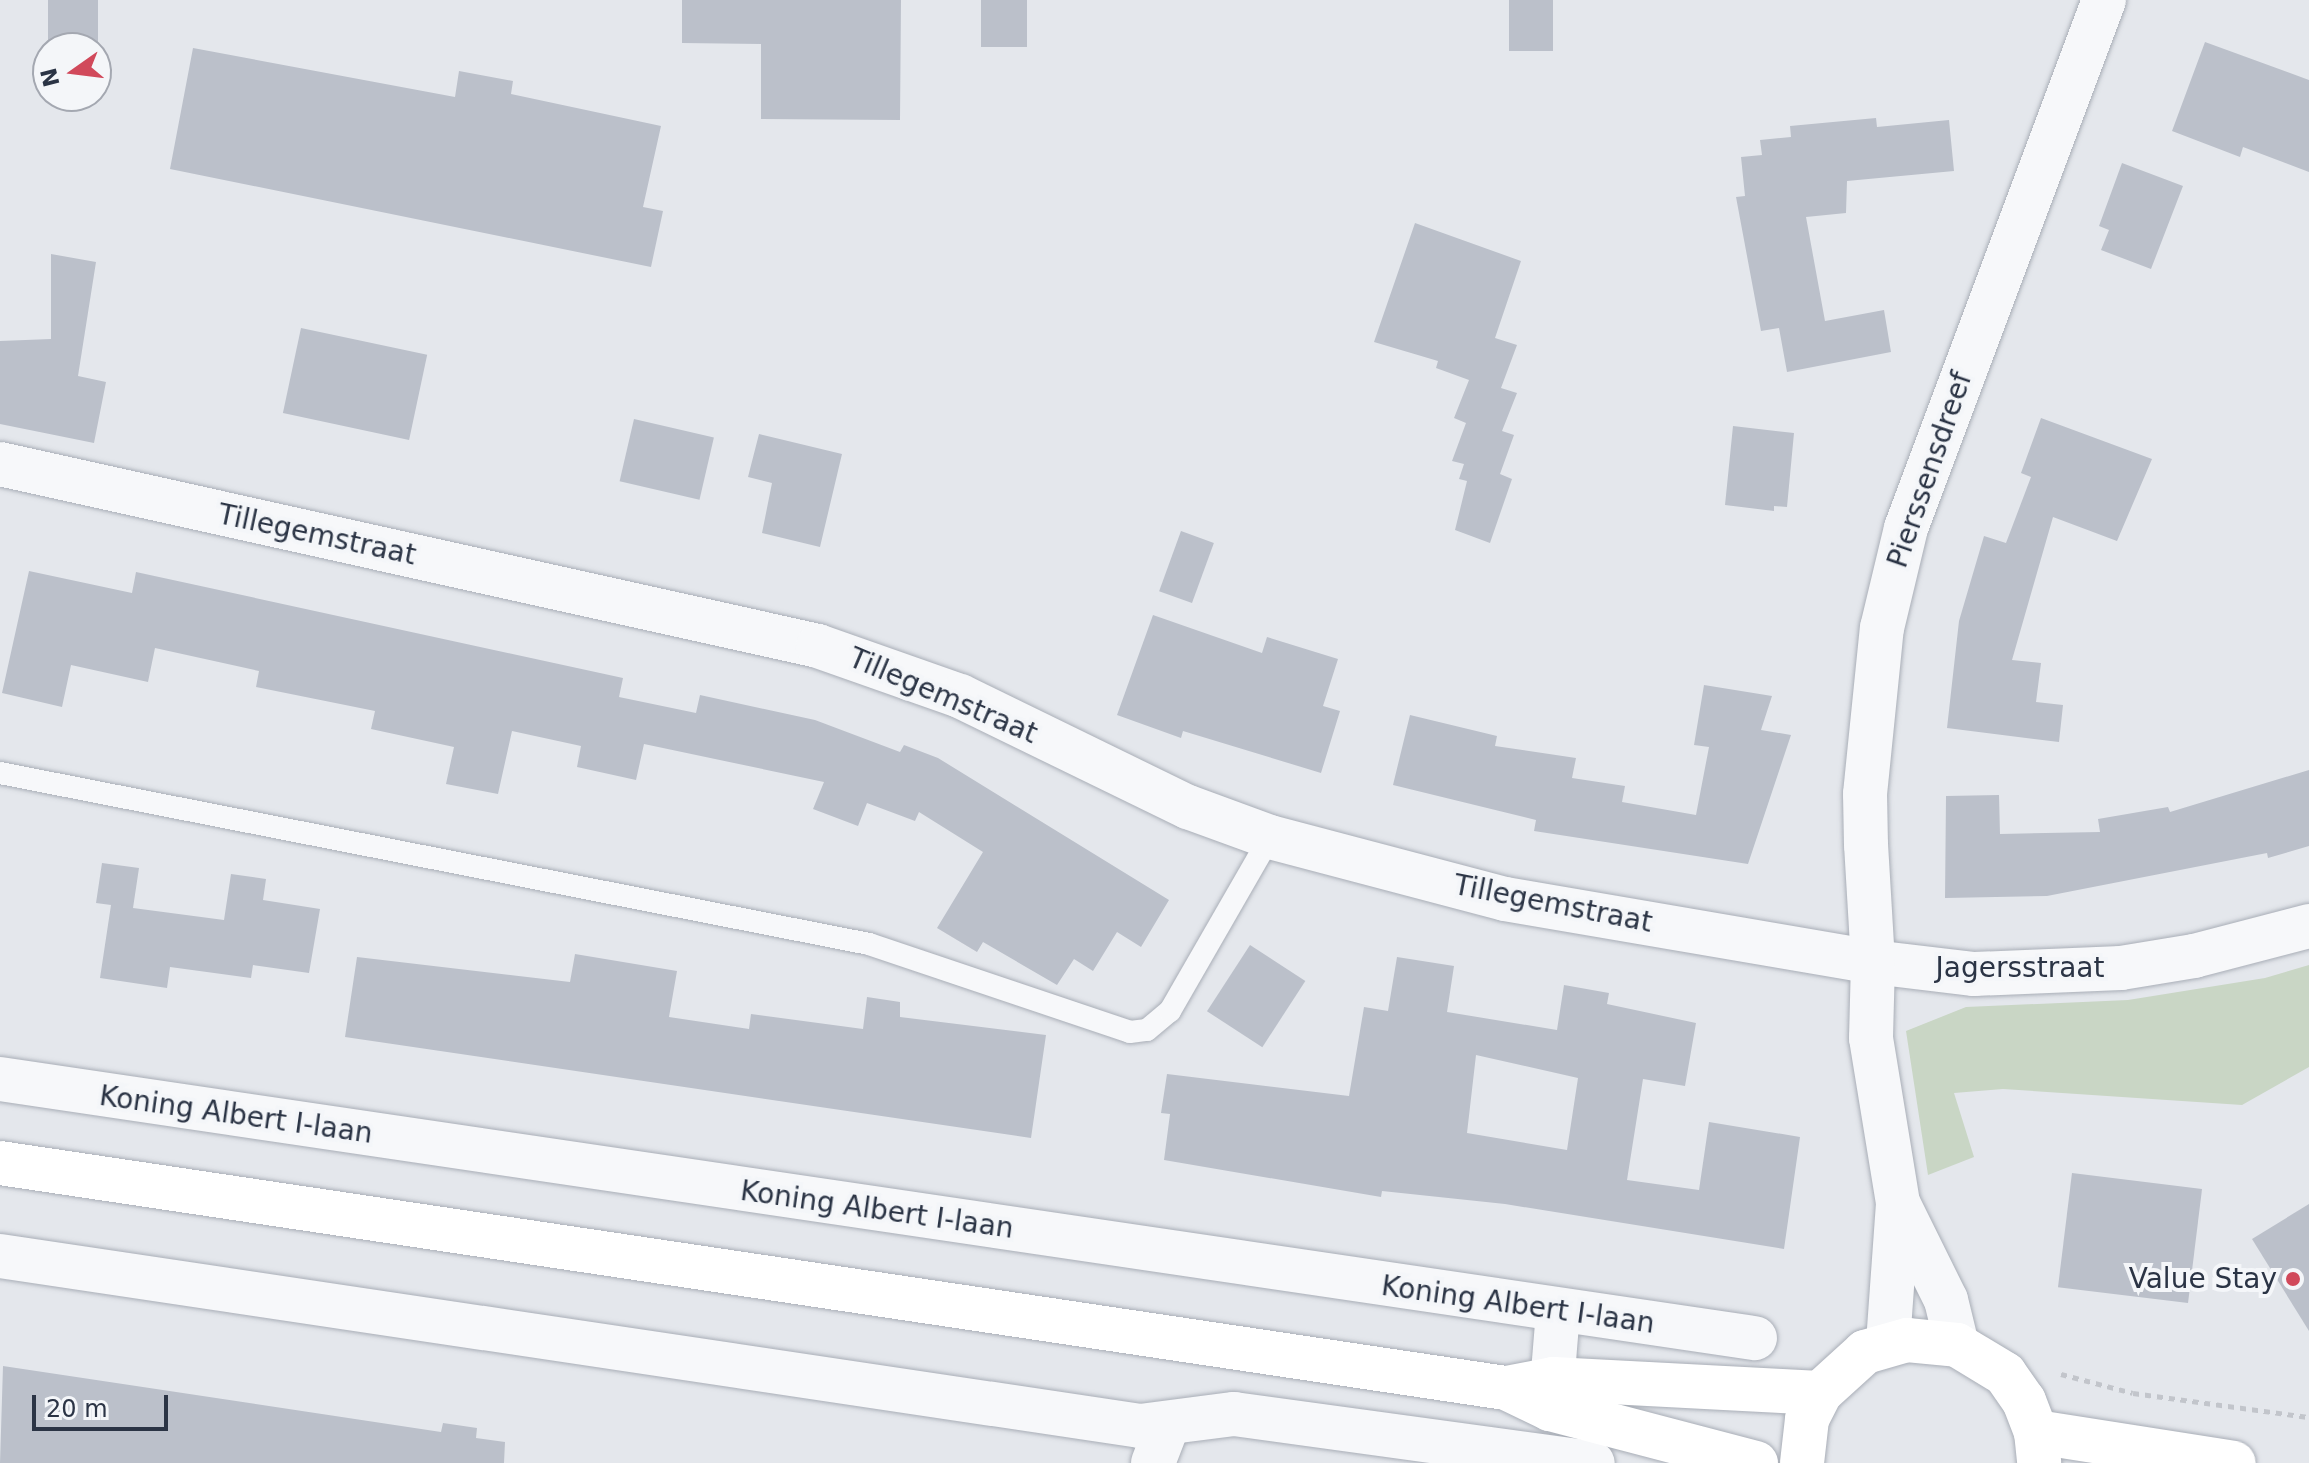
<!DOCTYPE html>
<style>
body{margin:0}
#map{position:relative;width:2309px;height:1463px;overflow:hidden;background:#e4e7ec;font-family:"DejaVu Sans",sans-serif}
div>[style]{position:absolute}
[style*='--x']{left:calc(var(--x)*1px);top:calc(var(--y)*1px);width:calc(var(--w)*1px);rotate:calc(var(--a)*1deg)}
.green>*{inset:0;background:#c9d6c5}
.building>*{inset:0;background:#bbc0ca;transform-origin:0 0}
.path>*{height:5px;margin-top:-2.5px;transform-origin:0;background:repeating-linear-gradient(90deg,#c2c5cb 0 6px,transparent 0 12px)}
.roads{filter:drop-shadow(0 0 2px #a9aeb7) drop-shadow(0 0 2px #a9aeb7)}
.lane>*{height:22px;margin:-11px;padding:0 11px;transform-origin:11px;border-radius:11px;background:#f7f8fa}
.street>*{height:44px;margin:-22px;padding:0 22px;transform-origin:22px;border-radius:22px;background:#f7f8fa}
.secondary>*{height:44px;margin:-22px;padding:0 22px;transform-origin:22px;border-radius:22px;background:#fff}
.dots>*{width:22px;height:22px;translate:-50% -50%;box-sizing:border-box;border:4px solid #f4f6f9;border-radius:50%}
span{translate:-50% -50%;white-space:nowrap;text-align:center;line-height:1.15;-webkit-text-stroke:8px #f4f6f9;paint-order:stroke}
.street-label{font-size:28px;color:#2b3445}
.poi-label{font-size:28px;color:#2b3445}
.right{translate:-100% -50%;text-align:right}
.north{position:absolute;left:32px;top:32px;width:80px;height:80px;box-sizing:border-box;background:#f4f6f9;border:2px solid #a4a8b1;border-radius:50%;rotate:256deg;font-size:22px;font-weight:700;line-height:32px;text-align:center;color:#2b3445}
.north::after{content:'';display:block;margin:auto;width:28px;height:36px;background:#d1495b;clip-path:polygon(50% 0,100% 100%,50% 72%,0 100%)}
.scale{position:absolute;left:32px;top:1395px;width:136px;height:36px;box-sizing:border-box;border:4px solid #2b3445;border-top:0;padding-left:10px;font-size:24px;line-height:28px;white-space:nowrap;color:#2b3445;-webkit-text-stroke:6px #f4f6f9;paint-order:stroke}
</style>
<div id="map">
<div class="green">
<div style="clip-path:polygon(2309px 965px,2309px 1067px,2242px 1105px,2003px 1089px,1954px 1093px,1974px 1157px,1928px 1175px,1906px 1031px,1966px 1007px,2128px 1000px,2265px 978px)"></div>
</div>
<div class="building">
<div style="left:48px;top:0;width:50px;height:48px"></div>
<div style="clip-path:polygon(682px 0,901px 0,900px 120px,761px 119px,761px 44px,682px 43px)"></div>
<div style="left:981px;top:0;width:46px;height:47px"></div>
<div style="left:1509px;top:0;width:44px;height:51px"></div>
<div style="clip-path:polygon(2205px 42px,2309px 80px,2309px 172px,2243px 147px,2240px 157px,2172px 131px)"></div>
<div style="clip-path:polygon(193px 48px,455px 97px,459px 71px,513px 81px,511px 94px,661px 126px,643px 207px,663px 211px,651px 267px,170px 169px)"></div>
<div style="clip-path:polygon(1876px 118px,1877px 127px,1949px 120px,1954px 171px,1847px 181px,1846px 213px,1806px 217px,1825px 321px,1884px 310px,1891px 352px,1787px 372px,1779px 328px,1761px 331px,1736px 197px,1745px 196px,1741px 157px,1762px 155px,1760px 140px,1791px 137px,1790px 126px)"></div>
<div style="clip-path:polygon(2122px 163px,2183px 186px,2151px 269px,2101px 250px,2109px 230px,2099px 226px)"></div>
<div style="clip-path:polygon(1415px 223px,1521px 261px,1495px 338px,1517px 345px,1501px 388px,1517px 393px,1502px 431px,1514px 435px,1500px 474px,1512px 479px,1490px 543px,1455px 530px,1467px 481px,1459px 479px,1464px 464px,1452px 461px,1466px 423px,1454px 418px,1469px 380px,1436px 368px,1438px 361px,1374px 342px)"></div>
<div style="clip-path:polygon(51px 254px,96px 262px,78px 376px,106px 382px,94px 443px,0 424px,0 341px,51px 339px)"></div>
<div style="left:301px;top:328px;width:129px;height:87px;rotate:12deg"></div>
<div style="clip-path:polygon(2041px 418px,2152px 459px,2117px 541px,2053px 517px,2012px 660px,2041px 663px,2036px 702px,2063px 705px,2059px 742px,1947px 728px,1959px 621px,1984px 536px,2006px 543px,2031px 477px,2021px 473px)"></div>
<div style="left:634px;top:419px;width:82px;height:64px;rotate:13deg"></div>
<div style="clip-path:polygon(1733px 426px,1794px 433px,1787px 507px,1774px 506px,1774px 511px,1725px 505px)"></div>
<div style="clip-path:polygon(759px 434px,842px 454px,820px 547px,762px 533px,772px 483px,748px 477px)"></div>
<div style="left:1181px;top:531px;width:35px;height:64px;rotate:20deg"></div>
<div style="clip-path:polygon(29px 571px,132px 593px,136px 572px,623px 678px,619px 697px,696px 713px,700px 695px,815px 720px,900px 752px,904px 745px,938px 758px,1169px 900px,1141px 947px,1117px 932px,1093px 971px,1074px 959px,1057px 985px,983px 942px,977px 952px,937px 928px,983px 852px,919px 812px,915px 821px,867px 803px,858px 826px,813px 809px,824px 782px,644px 744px,636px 780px,577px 767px,581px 746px,512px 731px,498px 794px,446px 784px,454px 747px,371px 729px,375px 711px,256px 687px,259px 671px,155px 648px,148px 682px,71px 665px,62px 707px,2px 693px)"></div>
<div style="clip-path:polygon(1153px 615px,1262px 653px,1267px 637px,1338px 659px,1323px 706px,1340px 711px,1321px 773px,1183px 731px,1181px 738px,1117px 715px)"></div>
<div style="clip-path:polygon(1704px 685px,1772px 696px,1761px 730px,1791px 735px,1748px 864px,1534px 831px,1536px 820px,1393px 785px,1410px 715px,1497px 736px,1495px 746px,1576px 758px,1572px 778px,1625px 786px,1622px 802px,1696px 815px,1709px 747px,1694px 745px)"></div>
<div style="clip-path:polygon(2309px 770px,2309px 846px,2268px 858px,2267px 853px,2047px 896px,1945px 898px,1946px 796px,1999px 795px,2000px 834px,2100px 832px,2098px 819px,2168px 807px,2170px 812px)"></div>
<div style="clip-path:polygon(102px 863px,139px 868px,133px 908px,224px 920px,231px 874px,266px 879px,263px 900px,320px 909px,309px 973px,253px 965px,251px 978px,170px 967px,167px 988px,100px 978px,111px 905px,96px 903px)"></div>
<div style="left:1250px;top:945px;width:66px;height:79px;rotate:33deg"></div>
<div style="clip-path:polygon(575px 954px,677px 971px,669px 1017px,749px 1029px,751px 1014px,863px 1029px,867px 997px,900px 1002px,900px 1017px,1046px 1035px,1031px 1138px,345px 1037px,357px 957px,570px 982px)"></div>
<div style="clip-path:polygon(evenodd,1397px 957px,1454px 966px,1447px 1012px,1557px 1030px,1564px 985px,1609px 993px,1607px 1004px,1696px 1023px,1685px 1086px,1643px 1079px,1627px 1180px,1699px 1190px,1709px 1122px,1800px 1137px,1784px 1249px,1505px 1204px,1382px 1191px,1381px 1197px,1164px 1160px,1170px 1114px,1161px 1113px,1167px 1074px,1349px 1096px,1364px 1007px,1388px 1011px,1397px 957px,1476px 1055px,1578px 1078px,1567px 1150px,1467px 1133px,1476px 1055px)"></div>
<div style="left:2072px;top:1173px;width:131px;height:115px;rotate:7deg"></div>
<div style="clip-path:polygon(2309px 1204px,2309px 1331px,2252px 1239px)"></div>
<div style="clip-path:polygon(3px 1366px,441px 1432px,443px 1423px,477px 1428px,476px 1438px,505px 1442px,504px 1463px,0 1463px)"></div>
</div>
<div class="path">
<div style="--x:2061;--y:1374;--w:74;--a:14.8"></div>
<div style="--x:2133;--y:1393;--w:178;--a:7.8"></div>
</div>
<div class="roads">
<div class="lane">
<div style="--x:0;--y:773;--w:886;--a:11.13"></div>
<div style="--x:869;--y:944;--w:275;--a:18.6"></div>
<div style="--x:1130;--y:1032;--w:17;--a:-7"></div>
<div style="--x:1147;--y:1030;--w:30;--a:-40"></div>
<div style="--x:1170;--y:1011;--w:201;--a:-60.1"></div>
</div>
<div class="street">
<div style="--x:0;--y:464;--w:838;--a:12.54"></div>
<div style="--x:818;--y:646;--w:151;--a:19.4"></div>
<div style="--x:960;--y:696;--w:254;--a:26"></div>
<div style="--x:1188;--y:807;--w:87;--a:20.1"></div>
<div style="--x:1270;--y:837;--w:243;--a:14.8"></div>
<div style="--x:1505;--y:899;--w:373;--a:9.7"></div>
<div style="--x:1873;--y:962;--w:102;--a:6.8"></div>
<div style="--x:1974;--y:974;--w:147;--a:-2.3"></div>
<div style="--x:2121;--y:968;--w:74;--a:-9.3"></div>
<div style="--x:2194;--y:956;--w:119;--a:-14.6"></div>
<div style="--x:0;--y:1079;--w:1774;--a:8.4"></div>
<div style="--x:1898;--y:1203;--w:108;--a:63.7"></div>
<div style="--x:1946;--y:1300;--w:46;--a:76.3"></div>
<div style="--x:0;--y:1256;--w:1153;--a:8.48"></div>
<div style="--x:1140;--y:1426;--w:95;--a:-7.3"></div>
<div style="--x:1234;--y:1414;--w:362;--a:7.8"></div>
<div style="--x:1888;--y:1343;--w:140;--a:-85.9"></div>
<div style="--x:1898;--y:1203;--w:167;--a:-99.3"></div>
<div style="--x:1871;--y:1038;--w:76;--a:-88.5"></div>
<div style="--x:1873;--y:962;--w:117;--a:-93.4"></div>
<div style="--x:1866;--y:845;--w:51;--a:-91.1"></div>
<div style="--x:1865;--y:794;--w:167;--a:-84.2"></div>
<div style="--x:1882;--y:628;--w:103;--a:-76.5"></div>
<div style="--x:1906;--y:528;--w:564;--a:-69.44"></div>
<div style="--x:1550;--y:1409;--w:97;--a:-85.3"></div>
<div style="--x:1153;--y:1463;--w:42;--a:-69"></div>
</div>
<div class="secondary">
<div style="--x:0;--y:1163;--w:1523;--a:8.5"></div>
<div style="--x:1506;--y:1388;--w:49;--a:25.5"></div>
<div style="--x:1550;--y:1409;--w:213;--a:14.7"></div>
<div style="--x:1506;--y:1388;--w:48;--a:-10.8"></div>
<div style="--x:1553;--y:1379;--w:267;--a:3"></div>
<div style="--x:2036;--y:1432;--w:200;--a:8.9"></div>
<div style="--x:1802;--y:1463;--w:44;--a:-83.5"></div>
<div style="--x:1807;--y:1419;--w:29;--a:-63"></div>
<div style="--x:1820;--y:1393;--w:61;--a:-42.3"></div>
<div style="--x:1865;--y:1352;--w:44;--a:-15.9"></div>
<div style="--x:1907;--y:1340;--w:50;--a:5.7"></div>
<div style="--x:1957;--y:1345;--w:56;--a:31.1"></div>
<div style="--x:2005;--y:1374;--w:33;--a:55"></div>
<div style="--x:2024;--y:1401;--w:33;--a:69"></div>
<div style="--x:2036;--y:1432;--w:31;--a:84"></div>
</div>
</div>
<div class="dots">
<div style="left:2293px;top:1279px;background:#d1495b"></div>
</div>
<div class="street-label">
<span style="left:1930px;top:470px;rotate:-71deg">Pierssensdreef</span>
<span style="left:317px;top:535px;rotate:12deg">Tillegemstraat</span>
<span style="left:943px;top:696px;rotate:23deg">Tillegemstraat</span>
<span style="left:1553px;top:904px;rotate:11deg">Tillegemstraat</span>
<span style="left:2020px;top:968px">Jagersstraat</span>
<span style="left:236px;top:1115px;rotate:8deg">Koning Albert I-laan</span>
<span style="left:877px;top:1210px;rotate:8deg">Koning Albert I-laan</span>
<span style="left:1518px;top:1305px;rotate:8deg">Koning Albert I-laan</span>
</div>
<div class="poi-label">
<span class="right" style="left:2277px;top:1279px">Value Stay</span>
</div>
<div class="north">N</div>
<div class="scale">20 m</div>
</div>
